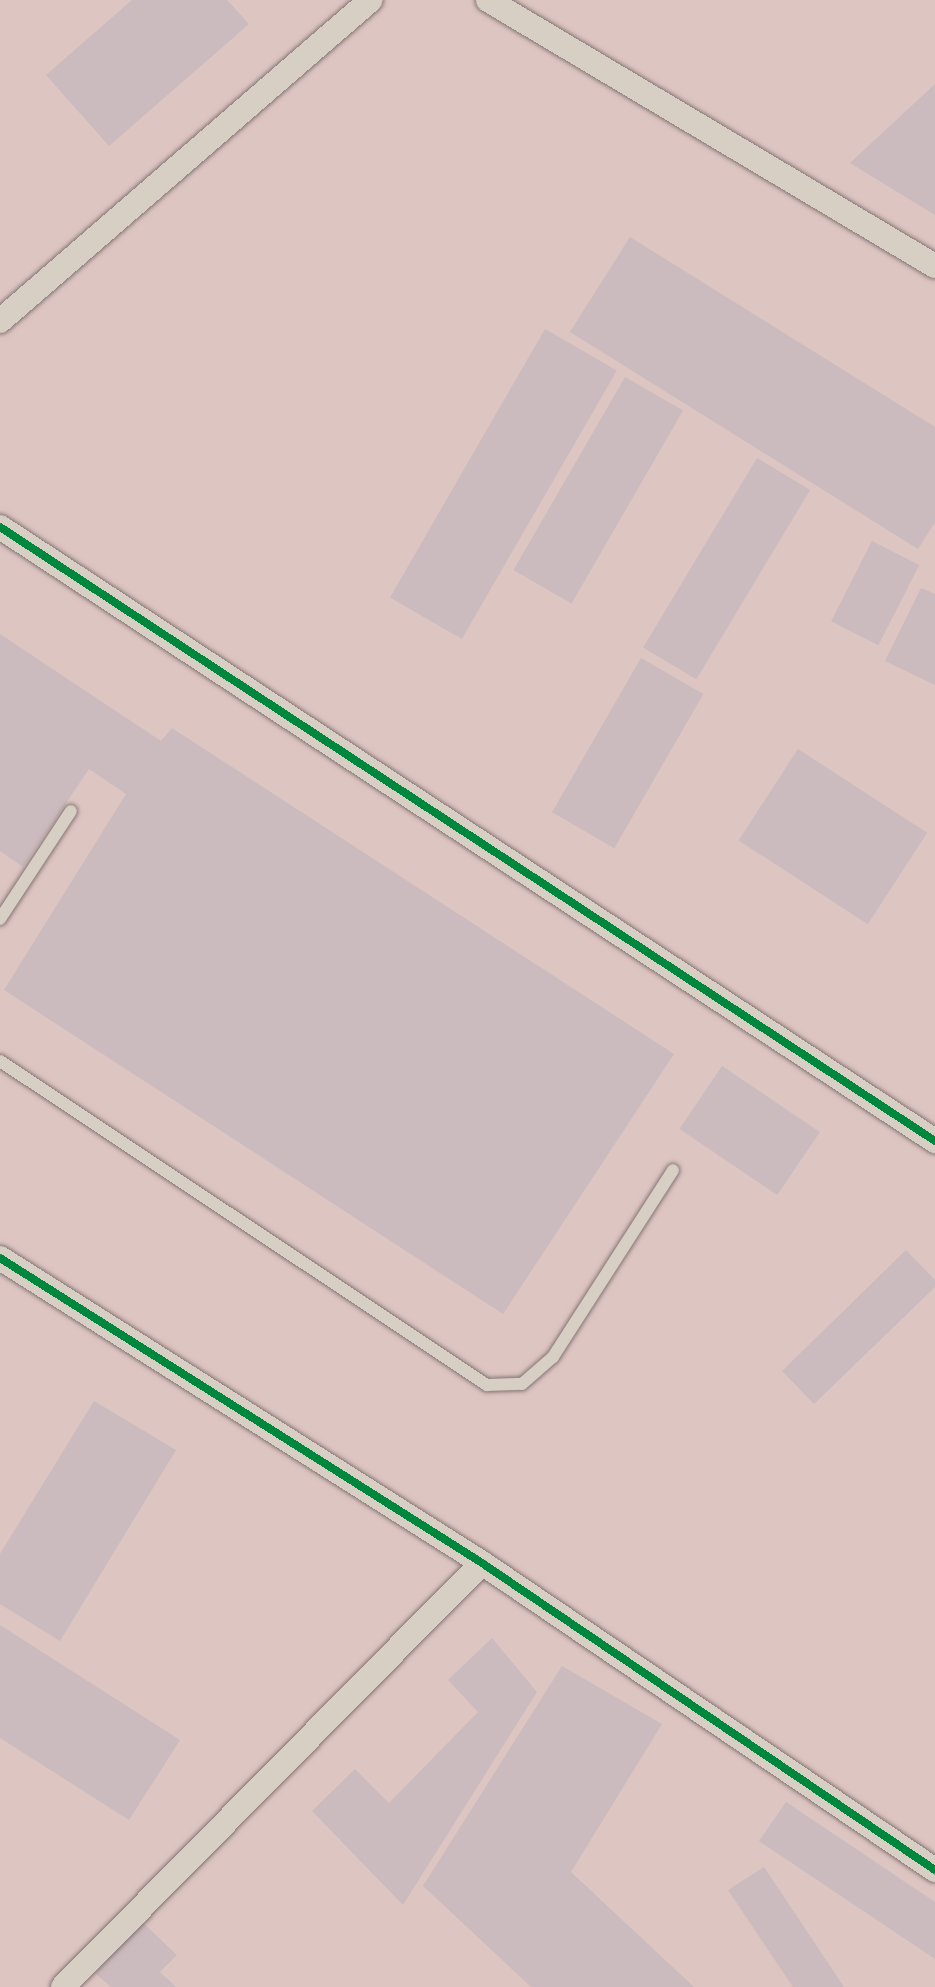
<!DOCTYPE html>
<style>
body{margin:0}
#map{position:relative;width:935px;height:1987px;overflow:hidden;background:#dccec6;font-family:"Balsamiq Sans",sans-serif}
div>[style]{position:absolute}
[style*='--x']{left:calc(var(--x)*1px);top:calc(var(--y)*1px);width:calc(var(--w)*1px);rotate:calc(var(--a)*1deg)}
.built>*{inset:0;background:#ddc5c2;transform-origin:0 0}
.building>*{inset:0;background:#cbbabe;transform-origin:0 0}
.roads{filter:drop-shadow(0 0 2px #847574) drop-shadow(0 0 2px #847574)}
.service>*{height:12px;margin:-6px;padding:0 6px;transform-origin:6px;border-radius:6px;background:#d7cfc3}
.minor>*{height:24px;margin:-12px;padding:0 12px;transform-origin:12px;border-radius:12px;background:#d7cfc3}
.cycleway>*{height:8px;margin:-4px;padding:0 4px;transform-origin:4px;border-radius:4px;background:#00873e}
span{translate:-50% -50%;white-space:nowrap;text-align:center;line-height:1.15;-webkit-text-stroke:5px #e7d4b2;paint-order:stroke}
</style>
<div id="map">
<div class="built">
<div style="left:0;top:0;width:935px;height:1987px"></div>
</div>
<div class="building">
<div style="clip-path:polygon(132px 0,227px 0,249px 24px,109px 146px,46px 75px)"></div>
<div style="clip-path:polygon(935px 84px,935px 215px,850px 163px)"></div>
<div style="clip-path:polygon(630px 237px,935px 427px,935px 522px,918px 549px,570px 332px)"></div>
<div style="left:545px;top:329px;width:83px;height:310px;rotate:30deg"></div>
<div style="left:625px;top:377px;width:67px;height:223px;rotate:30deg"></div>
<div style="left:757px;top:458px;width:62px;height:221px;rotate:31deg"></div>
<div style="left:872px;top:541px;width:53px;height:90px;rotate:27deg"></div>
<div style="clip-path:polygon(921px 588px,935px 594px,935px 685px,885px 661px)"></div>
<div style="clip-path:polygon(0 634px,161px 741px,172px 728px,674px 1054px,503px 1314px,4px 990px,126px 794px,89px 769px,23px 867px,0 851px)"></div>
<div style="left:641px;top:658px;width:72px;height:178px;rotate:30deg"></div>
<div style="left:798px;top:749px;width:154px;height:109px;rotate:33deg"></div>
<div style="left:722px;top:1066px;width:118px;height:76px;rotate:34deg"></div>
<div style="clip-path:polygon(906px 1250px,935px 1280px,935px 1287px,814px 1404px,782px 1371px)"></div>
<div style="clip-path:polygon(94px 1401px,176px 1450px,60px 1641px,0 1604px,0 1554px)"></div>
<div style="clip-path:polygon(0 1625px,180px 1740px,129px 1820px,0 1738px)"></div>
<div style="clip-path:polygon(492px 1638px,537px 1692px,403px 1905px,312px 1811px,355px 1769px,389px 1803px,478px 1712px,448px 1680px)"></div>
<div style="clip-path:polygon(562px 1666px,662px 1724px,571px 1872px,694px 1987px,531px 1987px,423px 1886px)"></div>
<div style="clip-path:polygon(786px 1802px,935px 1902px,935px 1959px,759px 1841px)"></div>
<div style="clip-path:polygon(764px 1867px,844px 1987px,793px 1987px,728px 1890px)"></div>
<div style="clip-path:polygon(142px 1922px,177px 1955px,160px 1972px,176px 1987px,111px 1987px,95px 1973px)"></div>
</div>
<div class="roads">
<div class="service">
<div style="--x:0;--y:919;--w:129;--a:-56.7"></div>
<div style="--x:0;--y:1061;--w:585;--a:33.64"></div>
<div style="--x:487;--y:1385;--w:35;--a:-2"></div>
<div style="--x:522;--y:1384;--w:41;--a:-41.1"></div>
<div style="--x:553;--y:1357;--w:222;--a:-57.3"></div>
</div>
<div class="minor">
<div style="--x:488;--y:0;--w:520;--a:30.76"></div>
<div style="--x:0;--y:321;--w:490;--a:-40.9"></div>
<div style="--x:0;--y:527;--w:1119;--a:33.29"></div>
<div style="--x:0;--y:1258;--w:570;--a:32.32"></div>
<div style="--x:482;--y:1563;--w:547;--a:34.13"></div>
<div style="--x:63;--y:1987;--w:596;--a:-45.34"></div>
</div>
</div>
<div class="cycleway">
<div style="--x:0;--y:527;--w:1119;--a:33.29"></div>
<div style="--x:0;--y:1258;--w:570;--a:32.32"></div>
<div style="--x:482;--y:1563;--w:547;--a:34.13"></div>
</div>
</div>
